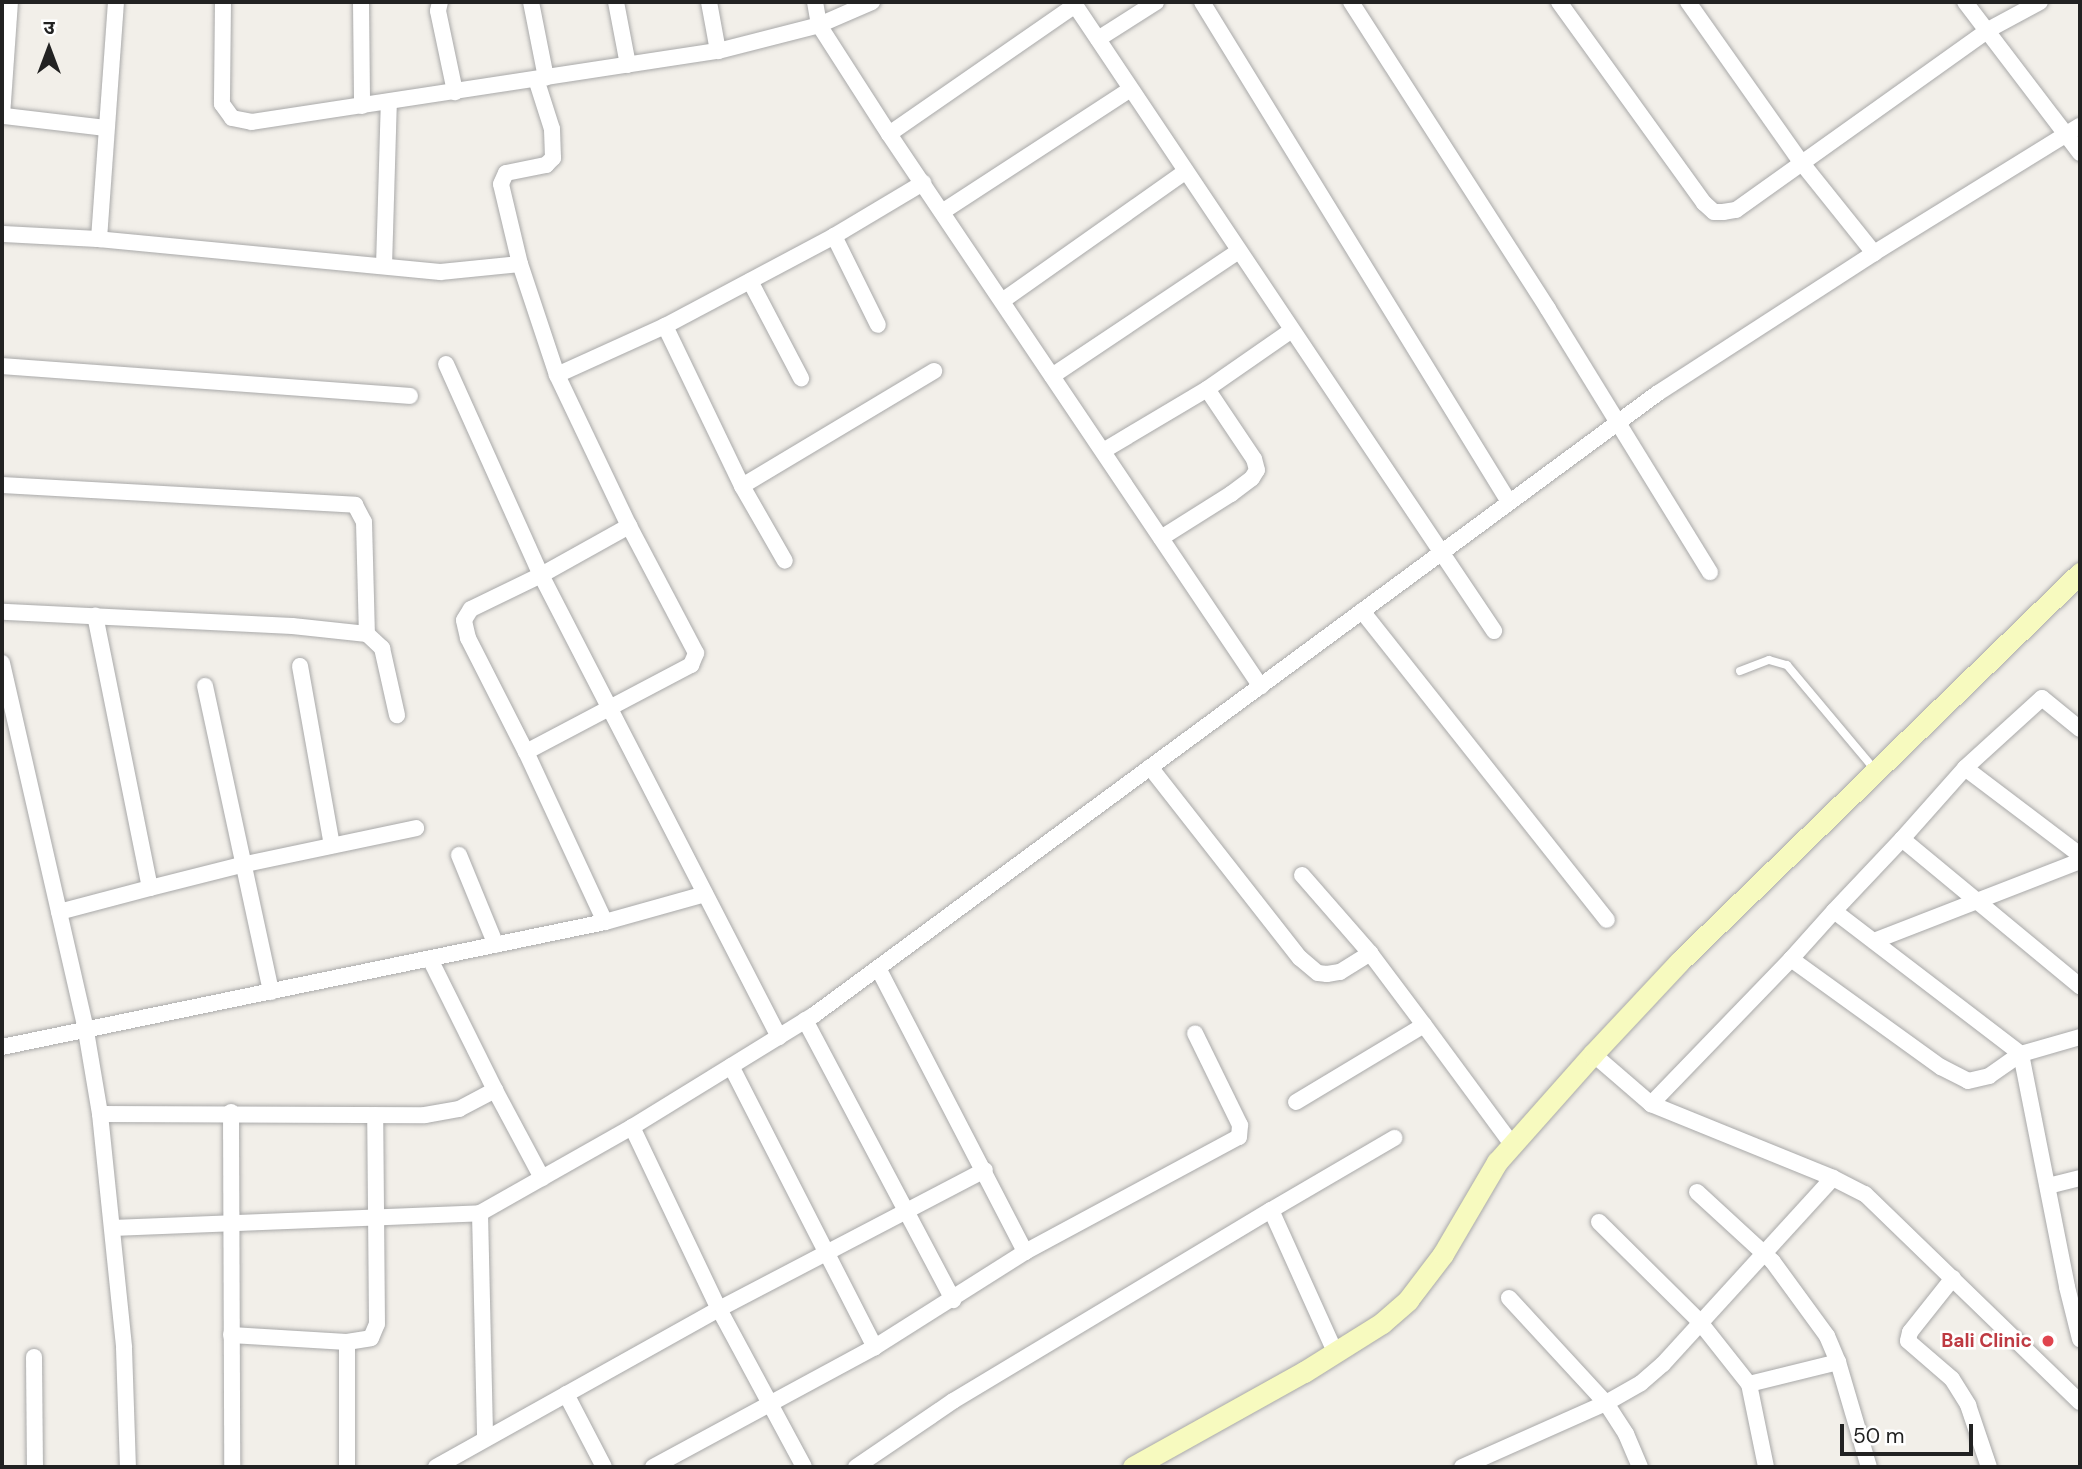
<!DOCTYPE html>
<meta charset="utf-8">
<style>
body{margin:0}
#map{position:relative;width:2082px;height:1469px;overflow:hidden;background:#f2efe9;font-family:"DM Sans","Noto Sans Devanagari",sans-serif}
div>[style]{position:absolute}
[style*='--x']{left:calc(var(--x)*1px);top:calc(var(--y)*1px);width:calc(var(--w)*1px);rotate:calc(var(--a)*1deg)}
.roads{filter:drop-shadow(0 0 2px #a9a9a9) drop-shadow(0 0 2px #a9a9a9)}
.lane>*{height:8px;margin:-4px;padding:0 4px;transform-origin:4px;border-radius:4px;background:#fff}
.street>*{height:16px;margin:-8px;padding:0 8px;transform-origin:8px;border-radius:8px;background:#fff}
.secondary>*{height:21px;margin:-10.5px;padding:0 10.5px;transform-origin:10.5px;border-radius:10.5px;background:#f7fabf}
.dots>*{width:19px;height:19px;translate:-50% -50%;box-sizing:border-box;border:4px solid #fff;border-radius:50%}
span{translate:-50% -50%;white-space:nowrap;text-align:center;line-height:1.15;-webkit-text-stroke:5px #fff;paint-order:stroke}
.health-label{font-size:19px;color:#be3a42;font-weight:700}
.right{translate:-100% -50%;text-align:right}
.frame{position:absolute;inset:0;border:4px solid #222;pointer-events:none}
.north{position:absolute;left:14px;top:14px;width:70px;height:70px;-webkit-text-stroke:5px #fff;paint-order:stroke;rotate:0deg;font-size:19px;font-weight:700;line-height:28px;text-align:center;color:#222}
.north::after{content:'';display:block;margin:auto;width:24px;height:32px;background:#222;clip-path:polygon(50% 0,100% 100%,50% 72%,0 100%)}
.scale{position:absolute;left:1840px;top:1424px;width:133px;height:32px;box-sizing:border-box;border:4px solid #222;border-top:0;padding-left:9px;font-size:21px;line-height:24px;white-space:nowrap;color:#222;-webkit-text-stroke:5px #fff;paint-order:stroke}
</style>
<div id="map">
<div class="roads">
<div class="lane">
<div style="--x:1740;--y:671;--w:31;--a:-21"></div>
<div style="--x:1769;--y:660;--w:19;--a:16"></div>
<div style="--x:1787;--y:665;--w:138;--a:50"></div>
</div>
<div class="street">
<div style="--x:223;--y:2;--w:102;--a:90.6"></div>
<div style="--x:222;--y:104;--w:17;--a:54"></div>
<div style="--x:232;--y:118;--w:20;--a:11"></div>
<div style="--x:252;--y:122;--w:471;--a:-8.7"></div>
<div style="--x:718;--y:51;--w:104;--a:-14.4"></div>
<div style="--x:819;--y:25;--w:58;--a:-23.5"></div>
<div style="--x:361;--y:2;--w:104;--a:89.4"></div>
<div style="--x:440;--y:2;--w:9;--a:103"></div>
<div style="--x:438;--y:11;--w:83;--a:78.1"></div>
<div style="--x:531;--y:2;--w:77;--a:78.8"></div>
<div style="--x:616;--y:2;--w:64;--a:79.2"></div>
<div style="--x:709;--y:2;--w:50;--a:79.6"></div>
<div style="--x:815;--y:2;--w:23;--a:80"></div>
<div style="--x:819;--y:25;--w:130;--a:57.3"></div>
<div style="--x:889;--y:134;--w:666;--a:56.07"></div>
<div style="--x:1073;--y:2;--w:757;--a:56.2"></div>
<div style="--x:1202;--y:2;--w:587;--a:58.45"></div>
<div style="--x:1351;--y:2;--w:365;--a:57.3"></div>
<div style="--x:1548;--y:309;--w:309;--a:58.4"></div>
<div style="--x:1559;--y:2;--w:248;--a:54.2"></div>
<div style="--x:1704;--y:203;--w:13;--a:42"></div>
<div style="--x:1714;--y:212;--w:9;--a:0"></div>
<div style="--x:1723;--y:212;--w:13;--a:-9"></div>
<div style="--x:1736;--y:210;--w:310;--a:-35.5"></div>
<div style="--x:1988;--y:30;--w:59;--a:-28.3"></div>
<div style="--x:1688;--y:2;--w:196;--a:54.8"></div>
<div style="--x:1801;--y:162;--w:117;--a:51.3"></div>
<div style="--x:1965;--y:2;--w:190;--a:52.7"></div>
<div style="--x:1098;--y:39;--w:69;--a:-32.5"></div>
<div style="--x:2;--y:116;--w:114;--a:-86"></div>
<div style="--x:4;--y:116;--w:103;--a:6.7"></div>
<div style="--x:889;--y:134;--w:226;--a:-34.7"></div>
<div style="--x:942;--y:212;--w:225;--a:-33.1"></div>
<div style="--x:2;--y:234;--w:97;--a:3"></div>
<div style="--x:99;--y:239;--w:238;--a:-85.9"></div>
<div style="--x:834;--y:236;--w:99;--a:63.7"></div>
<div style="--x:520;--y:264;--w:82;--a:-103.4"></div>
<div style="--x:501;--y:184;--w:12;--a:-66"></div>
<div style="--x:506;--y:173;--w:41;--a:-11.3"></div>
<div style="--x:546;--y:165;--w:10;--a:-45"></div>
<div style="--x:553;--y:158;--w:29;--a:-92"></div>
<div style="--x:552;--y:129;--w:52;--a:-107.7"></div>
<div style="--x:384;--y:266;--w:164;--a:-88.3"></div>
<div style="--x:750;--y:281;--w:110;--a:62.3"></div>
<div style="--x:1002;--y:301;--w:225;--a:-35.2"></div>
<div style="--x:665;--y:326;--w:178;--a:64.3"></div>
<div style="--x:742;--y:486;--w:86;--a:60.2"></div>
<div style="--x:446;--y:364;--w:231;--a:65.8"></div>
<div style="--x:541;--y:575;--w:101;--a:-29.1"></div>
<div style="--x:2;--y:366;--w:409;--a:4.2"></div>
<div style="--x:557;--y:375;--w:119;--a:-24.4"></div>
<div style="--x:665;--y:326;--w:191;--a:-28"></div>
<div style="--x:834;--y:236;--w:104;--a:-30.8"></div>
<div style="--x:1052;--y:376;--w:225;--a:-33.8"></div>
<div style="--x:1103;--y:451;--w:121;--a:-30.8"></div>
<div style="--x:1207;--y:389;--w:103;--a:-34.8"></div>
<div style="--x:2;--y:485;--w:354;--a:3.2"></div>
<div style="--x:355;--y:505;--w:19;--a:62"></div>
<div style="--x:364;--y:522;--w:112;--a:88.5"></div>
<div style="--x:367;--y:634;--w:75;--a:-173.9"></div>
<div style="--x:292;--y:626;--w:290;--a:-177.2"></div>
<div style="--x:742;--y:486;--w:224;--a:-30.9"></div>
<div style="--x:1161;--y:538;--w:83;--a:-32.2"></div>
<div style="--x:1231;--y:494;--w:26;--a:-37"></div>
<div style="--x:1252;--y:478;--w:9;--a:-58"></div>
<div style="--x:1257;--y:470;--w:11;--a:-105"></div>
<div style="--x:1254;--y:459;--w:84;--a:-123.9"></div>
<div style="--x:1362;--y:611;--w:394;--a:51.6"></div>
<div style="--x:367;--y:634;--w:21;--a:43"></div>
<div style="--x:382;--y:648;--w:69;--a:77.4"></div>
<div style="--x:2;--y:663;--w:377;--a:77.1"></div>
<div style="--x:86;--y:1031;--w:84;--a:80.4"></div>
<div style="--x:100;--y:1114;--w:235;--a:84.1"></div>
<div style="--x:124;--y:1348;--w:119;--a:88.1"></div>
<div style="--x:300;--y:666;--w:182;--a:79.9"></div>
<div style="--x:205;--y:686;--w:313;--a:77.8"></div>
<div style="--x:526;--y:752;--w:128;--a:-117"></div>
<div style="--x:468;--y:638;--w:18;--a:-103"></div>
<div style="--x:464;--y:620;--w:13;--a:-58"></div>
<div style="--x:471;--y:609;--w:78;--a:-25.9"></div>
<div style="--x:541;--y:575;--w:520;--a:62.74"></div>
<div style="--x:1150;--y:767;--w:243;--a:51.9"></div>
<div style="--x:1300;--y:958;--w:23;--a:40"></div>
<div style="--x:1318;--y:973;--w:9;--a:6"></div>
<div style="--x:1327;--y:974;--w:13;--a:-9"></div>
<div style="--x:1340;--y:972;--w:36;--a:-32"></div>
<div style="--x:1370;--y:953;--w:90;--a:53.1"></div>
<div style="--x:1965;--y:768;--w:144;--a:37.1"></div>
<div style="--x:1902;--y:839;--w:95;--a:-48.4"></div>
<div style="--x:1965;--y:768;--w:104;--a:-42.3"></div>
<div style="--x:2042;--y:698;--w:49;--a:39.2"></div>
<div style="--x:459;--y:855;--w:97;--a:67.7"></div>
<div style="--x:1302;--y:875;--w:103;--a:48.9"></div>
<div style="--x:150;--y:888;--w:94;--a:-14.2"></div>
<div style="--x:241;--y:865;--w:179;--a:-11.9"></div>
<div style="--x:1834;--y:911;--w:99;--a:-46.6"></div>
<div style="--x:1902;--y:839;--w:231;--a:39.6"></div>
<div style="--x:59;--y:912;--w:94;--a:-14.8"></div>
<div style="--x:150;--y:888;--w:278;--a:-101.4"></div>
<div style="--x:605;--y:922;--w:104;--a:-15.6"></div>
<div style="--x:1874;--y:941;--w:221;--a:-21.2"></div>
<div style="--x:1791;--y:959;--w:64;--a:-48.1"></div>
<div style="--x:1834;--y:911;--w:235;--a:37.4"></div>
<div style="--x:2021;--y:1054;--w:237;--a:78.8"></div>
<div style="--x:2067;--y:1287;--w:54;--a:76"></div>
<div style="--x:878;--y:968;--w:320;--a:62.6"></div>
<div style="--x:805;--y:1020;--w:317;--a:62.1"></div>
<div style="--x:2;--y:1047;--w:616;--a:-11.71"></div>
<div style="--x:605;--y:922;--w:187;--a:-114.9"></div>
<div style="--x:526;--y:752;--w:187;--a:-27.8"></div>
<div style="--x:691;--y:665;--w:13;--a:-67"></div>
<div style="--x:696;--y:653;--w:144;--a:-117.8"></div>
<div style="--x:629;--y:526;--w:167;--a:-115.5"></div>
<div style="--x:557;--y:375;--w:117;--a:-108.4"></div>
<div style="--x:520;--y:264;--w:80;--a:174.3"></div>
<div style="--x:440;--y:272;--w:343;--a:-174.5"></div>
<div style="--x:1593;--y:1054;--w:77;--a:40.8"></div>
<div style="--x:1651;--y:1104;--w:196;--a:22.1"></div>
<div style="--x:1833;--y:1178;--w:36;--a:27"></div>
<div style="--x:1865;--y:1194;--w:299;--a:44.1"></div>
<div style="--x:731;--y:1066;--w:316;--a:62.9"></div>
<div style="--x:495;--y:1090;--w:100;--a:61.9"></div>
<div style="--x:1296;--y:1102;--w:149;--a:-31"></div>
<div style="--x:1424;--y:1025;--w:147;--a:53.6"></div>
<div style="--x:1651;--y:1104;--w:202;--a:-46"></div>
<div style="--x:1791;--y:959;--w:185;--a:35.8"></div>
<div style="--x:1941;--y:1067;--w:30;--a:27"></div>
<div style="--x:1968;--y:1081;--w:22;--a:-13"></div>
<div style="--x:1989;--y:1076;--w:39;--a:-35"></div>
<div style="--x:2021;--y:1054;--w:61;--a:-16.1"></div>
<div style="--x:231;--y:1112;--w:355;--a:89.8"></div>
<div style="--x:100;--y:1114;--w:325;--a:0.2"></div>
<div style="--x:425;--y:1115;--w:35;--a:-10"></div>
<div style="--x:459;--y:1109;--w:41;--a:-27.8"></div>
<div style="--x:495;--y:1090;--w:146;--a:-116.4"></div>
<div style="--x:632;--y:1127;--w:202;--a:64.5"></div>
<div style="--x:719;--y:1309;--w:300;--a:-27.6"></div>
<div style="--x:2048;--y:1186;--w:33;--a:-14"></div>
<div style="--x:1697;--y:1192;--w:103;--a:42.6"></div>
<div style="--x:1773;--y:1262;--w:92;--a:53.9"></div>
<div style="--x:1827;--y:1336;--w:28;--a:67"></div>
<div style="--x:1838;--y:1362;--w:109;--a:73.6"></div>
<div style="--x:1271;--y:1210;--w:143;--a:-30.3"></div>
<div style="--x:480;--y:1213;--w:225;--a:88.7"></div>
<div style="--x:1599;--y:1222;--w:141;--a:44.7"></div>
<div style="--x:1699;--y:1321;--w:80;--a:51.6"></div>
<div style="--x:1749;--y:1384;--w:85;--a:78.4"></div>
<div style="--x:114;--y:1228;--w:366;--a:-2.3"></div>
<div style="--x:480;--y:1213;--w:175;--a:-29.5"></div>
<div style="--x:632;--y:1127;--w:214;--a:-31.6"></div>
<div style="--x:814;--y:1015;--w:1048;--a:-36.39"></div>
<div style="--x:1658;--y:393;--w:257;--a:-32.9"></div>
<div style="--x:1874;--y:253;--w:242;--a:-31.7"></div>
<div style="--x:1953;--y:1278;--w:69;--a:128.5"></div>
<div style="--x:1910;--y:1332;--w:9;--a:103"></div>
<div style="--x:1908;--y:1341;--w:58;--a:40.8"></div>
<div style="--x:1952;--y:1379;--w:31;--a:58"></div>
<div style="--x:1968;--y:1405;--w:65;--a:71.3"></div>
<div style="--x:1509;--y:1298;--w:143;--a:47.3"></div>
<div style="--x:1606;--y:1403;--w:37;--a:57"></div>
<div style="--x:1626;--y:1434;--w:36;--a:67"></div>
<div style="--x:231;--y:1335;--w:116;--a:3.5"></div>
<div style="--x:347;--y:1342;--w:125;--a:90"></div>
<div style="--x:347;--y:1342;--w:24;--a:-9"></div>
<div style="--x:371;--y:1338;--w:15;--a:-67"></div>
<div style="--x:377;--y:1324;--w:209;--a:-90.5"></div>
<div style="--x:34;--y:1357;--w:110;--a:89.5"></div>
<div style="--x:1749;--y:1384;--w:92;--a:-13.9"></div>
<div style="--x:566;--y:1394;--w:82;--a:62.5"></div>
<div style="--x:436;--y:1467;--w:324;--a:-29.2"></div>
<div style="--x:719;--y:1309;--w:179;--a:61.7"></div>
<div style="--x:653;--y:1467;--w:252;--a:-28.4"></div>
<div style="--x:875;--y:1347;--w:178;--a:-32.3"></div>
<div style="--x:1025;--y:1252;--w:243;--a:-28.3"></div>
<div style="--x:1239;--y:1137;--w:12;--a:-85"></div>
<div style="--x:1240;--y:1125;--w:102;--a:-116.1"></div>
<div style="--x:856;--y:1467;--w:117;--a:-34.2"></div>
<div style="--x:953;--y:1401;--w:371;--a:-31"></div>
<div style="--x:1271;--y:1210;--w:156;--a:65.7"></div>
<div style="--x:1462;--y:1467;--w:158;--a:-24"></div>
<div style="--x:1606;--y:1403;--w:40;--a:-29.7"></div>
<div style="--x:1641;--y:1383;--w:29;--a:-41"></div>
<div style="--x:1663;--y:1364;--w:252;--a:-47.6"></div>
</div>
<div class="secondary">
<div style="--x:1133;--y:1467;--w:196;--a:-29.1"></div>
<div style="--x:1304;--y:1372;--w:92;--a:-32.1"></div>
<div style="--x:1382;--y:1323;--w:35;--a:-41"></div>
<div style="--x:1408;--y:1300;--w:58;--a:-52.7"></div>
<div style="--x:1443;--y:1254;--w:107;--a:-59.6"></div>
<div style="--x:1497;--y:1162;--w:144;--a:-48.4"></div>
<div style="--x:1593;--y:1054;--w:126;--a:-46.9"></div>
<div style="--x:1679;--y:962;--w:559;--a:-44.13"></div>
</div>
</div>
<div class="dots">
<div style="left:2048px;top:1341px;background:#e0444e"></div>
</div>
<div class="health-label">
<span class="right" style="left:2032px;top:1341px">Bali Clinic</span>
</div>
<div class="frame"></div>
<div class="north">उ</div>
<div class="scale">50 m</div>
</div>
